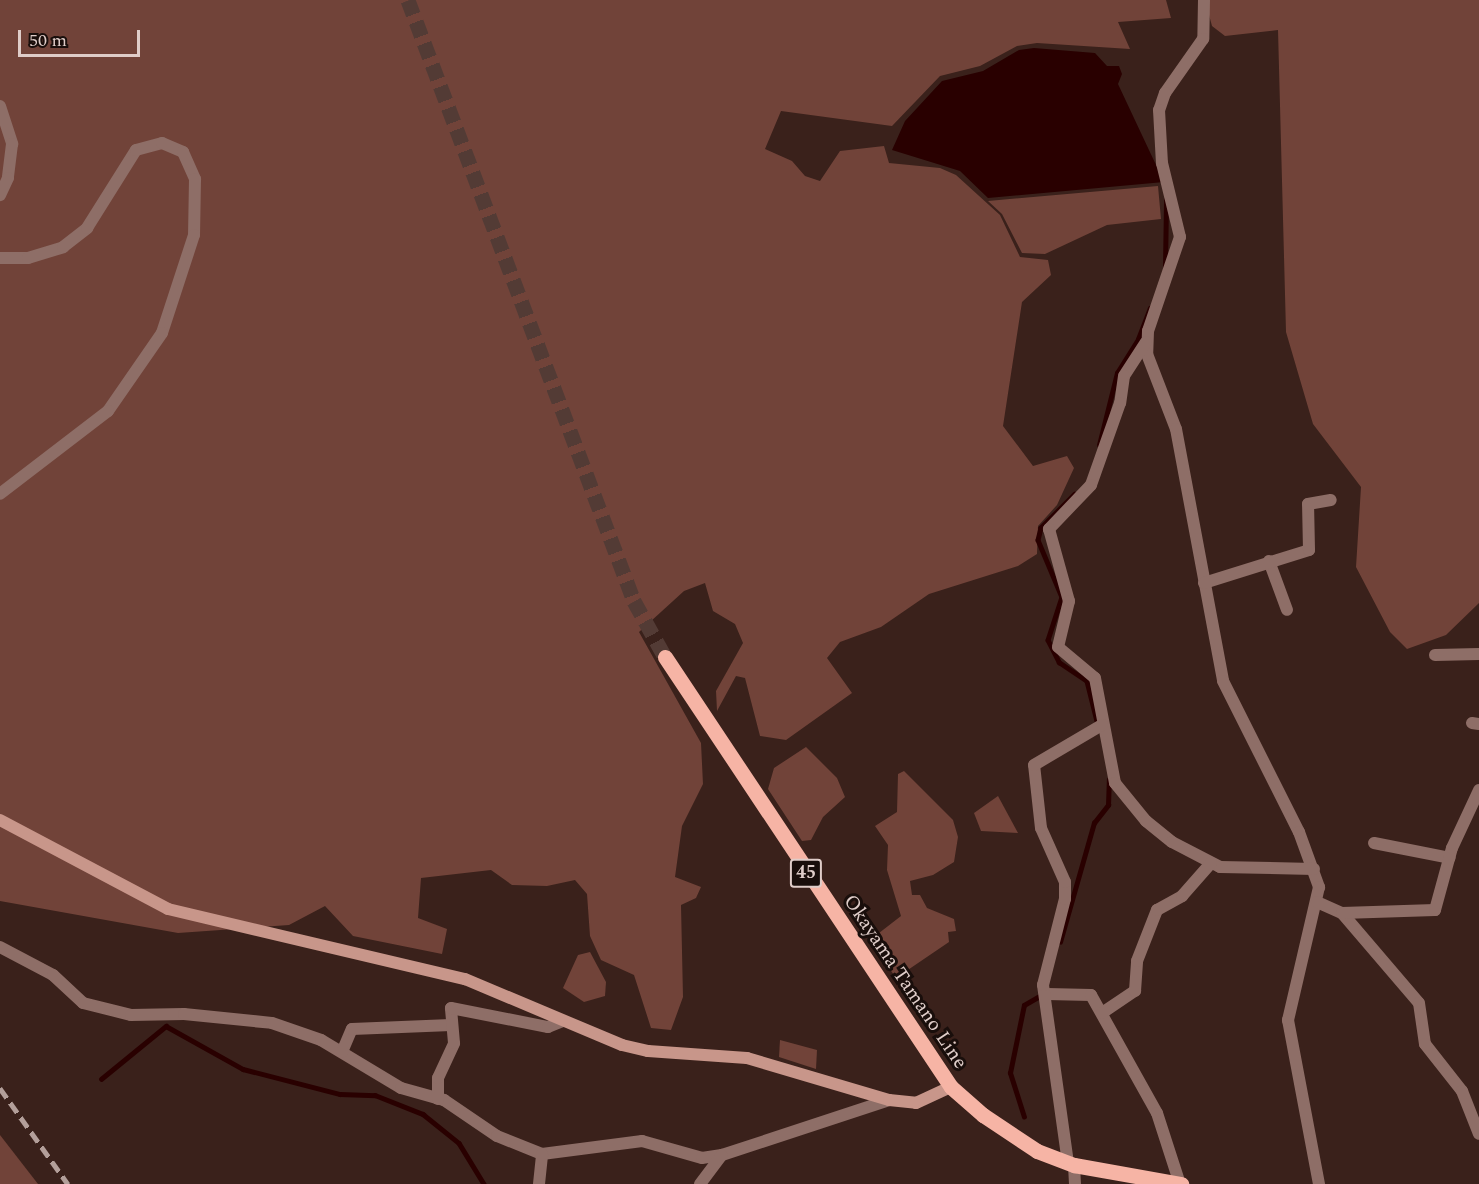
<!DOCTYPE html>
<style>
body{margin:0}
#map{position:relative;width:1479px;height:1184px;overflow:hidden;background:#3a211b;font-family:Spectral,serif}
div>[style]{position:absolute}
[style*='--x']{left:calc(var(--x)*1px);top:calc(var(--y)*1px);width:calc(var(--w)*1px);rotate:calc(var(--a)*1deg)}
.green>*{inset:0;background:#714339}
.water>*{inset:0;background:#290000}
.stream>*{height:4.5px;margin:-2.25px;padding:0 2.25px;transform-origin:2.25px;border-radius:2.25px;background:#290000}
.primary-tunnel>*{height:15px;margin-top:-7.5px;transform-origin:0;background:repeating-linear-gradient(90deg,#533b35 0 15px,transparent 0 23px)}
.street>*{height:12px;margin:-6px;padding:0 6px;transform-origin:6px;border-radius:6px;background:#8e6e67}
.secondary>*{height:12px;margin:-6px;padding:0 6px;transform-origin:6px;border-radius:6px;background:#c8968a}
.primary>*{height:15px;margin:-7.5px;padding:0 7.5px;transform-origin:7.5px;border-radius:7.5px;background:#f6b4a5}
.rail>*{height:4.5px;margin-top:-2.25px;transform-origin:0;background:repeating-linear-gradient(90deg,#b39f9a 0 12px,transparent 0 18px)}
span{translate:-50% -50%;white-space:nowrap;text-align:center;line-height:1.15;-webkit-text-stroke:6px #190e0b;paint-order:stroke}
.shield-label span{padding:2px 4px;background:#190e0b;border:2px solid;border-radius:4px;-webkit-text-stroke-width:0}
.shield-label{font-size:18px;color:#dfcdc9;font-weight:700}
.street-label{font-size:20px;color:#dfcdc9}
.scale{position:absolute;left:18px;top:30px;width:122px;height:27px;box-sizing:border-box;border:3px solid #dfcdc9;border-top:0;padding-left:8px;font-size:18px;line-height:21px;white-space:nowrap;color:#dfcdc9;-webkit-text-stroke:4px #190e0b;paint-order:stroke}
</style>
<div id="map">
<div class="green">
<div style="clip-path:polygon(0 0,1166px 0,1171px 18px,1118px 22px,1130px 49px,1037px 43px,1017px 46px,980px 66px,940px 76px,892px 126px,781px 111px,765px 149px,792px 161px,805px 176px,820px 181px,840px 151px,884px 146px,889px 163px,940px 168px,956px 175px,1000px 215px,1020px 257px,1048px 260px,1051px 275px,1022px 302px,1003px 426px,1033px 466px,1067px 456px,1074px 468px,1057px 505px,1038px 526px,1037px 554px,1018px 566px,929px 594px,881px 627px,840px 642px,827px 658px,852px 693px,786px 740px,760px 736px,745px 678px,736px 676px,717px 711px,716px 691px,743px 643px,735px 624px,713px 611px,705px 583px,684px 591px,639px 632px,701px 743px,703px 784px,682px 826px,675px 877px,701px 887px,696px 898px,681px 905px,683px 997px,671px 1030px,651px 1028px,634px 975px,601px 960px,590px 936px,587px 894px,575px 880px,547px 886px,512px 885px,491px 870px,421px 878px,418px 918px,447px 929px,442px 954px,353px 936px,325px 906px,289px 925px,178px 933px,0 901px)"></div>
<div style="clip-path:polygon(1205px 0,1479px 0,1479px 603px,1446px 635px,1407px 649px,1390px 632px,1356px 567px,1361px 487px,1313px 424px,1286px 332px,1278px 30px,1225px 36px,1212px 26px)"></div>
<div style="clip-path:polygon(1158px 186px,1161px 219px,1107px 225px,1045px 254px,1022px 253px,1002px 214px,988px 201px)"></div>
<div style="clip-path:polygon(806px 747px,837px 778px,845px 797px,823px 817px,811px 840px,802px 841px,768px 789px,774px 768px)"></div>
<div style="clip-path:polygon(904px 771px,953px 820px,958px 837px,954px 862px,933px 875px,910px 881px,912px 895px,920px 895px,927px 908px,954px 919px,956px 931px,948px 932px,949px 942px,896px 978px,870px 940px,901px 916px,887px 870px,888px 845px,875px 826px,897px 812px,898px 774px)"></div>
<div style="clip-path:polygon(998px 796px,1018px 833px,981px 831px,974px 813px)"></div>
<div style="clip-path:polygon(590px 952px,606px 982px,605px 996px,584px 1002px,563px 988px,578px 955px)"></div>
<div style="clip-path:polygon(780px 1040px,817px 1050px,816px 1069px,779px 1057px)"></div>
<div style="clip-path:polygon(0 1135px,38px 1184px,0 1184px)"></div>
</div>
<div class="water">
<div style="clip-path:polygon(1034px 48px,1095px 53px,1107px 66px,1119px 66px,1122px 74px,1118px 84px,1164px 182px,988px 198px,960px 171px,892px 150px,905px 121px,942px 81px,983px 71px,1019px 50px)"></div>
</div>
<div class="stream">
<div style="--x:1165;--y:267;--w:67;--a:-89.1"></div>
<div style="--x:1099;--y:445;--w:74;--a:-76"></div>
<div style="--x:1117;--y:373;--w:40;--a:-58"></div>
<div style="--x:1138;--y:339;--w:33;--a:-69"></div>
<div style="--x:1075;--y:494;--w:48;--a:135"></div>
<div style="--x:1041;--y:528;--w:12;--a:104"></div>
<div style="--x:1038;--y:540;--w:62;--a:67.2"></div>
<div style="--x:1062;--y:597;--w:45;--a:108"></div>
<div style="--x:1048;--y:640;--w:25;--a:63"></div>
<div style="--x:1059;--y:662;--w:34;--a:34"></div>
<div style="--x:1087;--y:681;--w:45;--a:76"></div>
<div style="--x:1060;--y:942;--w:124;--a:-74.1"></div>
<div style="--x:1094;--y:823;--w:23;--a:-52"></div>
<div style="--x:1108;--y:805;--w:25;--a:-88"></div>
<div style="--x:101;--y:1079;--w:84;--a:-39.2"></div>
<div style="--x:166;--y:1026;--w:88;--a:29.2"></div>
<div style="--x:243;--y:1069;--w:100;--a:14.5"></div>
<div style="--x:340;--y:1094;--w:35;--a:2"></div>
<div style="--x:375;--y:1095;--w:52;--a:21.6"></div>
<div style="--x:423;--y:1114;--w:46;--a:38.9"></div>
<div style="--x:459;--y:1143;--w:48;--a:58.6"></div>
<div style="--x:1024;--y:1117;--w:46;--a:-107.7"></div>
<div style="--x:1010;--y:1073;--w:69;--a:-78.4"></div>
<div style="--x:1024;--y:1005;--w:20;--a:-30"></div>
</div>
<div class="primary-tunnel">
<div style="--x:408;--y:0;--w:642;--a:69.39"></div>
<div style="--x:634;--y:601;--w:64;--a:61"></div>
</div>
<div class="street">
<div style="--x:1204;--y:0;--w:39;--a:91"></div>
<div style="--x:1203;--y:39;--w:66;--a:125.1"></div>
<div style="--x:1165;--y:93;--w:18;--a:109"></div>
<div style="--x:1159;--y:110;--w:53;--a:86.8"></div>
<div style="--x:1162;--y:163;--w:76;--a:76.3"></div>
<div style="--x:1180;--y:237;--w:99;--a:108.8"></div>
<div style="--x:1148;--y:331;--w:23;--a:92"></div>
<div style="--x:1147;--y:354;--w:80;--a:68.9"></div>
<div style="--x:1176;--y:429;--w:256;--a:79.4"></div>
<div style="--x:1223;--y:681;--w:169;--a:63.3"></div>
<div style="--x:1299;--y:832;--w:59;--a:70"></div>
<div style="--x:1319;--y:887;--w:137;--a:103.1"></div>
<div style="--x:1288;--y:1020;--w:167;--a:79.3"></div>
<div style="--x:0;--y:106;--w:40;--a:72"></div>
<div style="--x:12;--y:144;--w:34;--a:97"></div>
<div style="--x:8;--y:178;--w:19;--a:115"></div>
<div style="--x:0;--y:258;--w:28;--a:0"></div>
<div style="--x:28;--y:258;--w:37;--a:-17"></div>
<div style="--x:63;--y:247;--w:31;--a:-38"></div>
<div style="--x:87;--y:228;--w:92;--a:-57.9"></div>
<div style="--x:136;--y:150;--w:27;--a:-15"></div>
<div style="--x:162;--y:143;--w:23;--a:23"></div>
<div style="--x:183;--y:152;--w:30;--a:66"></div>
<div style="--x:195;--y:179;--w:56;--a:91"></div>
<div style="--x:194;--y:235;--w:103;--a:108.1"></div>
<div style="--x:162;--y:333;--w:95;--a:124.7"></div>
<div style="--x:108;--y:411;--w:136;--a:142.5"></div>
<div style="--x:1146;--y:342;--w:40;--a:122.9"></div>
<div style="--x:1124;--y:376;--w:27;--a:98"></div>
<div style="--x:1120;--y:403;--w:87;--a:109.5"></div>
<div style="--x:1091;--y:485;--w:61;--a:133.7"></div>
<div style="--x:1049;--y:529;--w:75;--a:74.5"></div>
<div style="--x:1069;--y:601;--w:47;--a:103.4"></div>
<div style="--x:1058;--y:647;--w:48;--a:40"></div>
<div style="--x:1095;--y:678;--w:107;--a:79.2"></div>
<div style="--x:1115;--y:783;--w:49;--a:50.8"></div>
<div style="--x:1146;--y:821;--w:33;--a:39"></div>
<div style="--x:1172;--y:842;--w:54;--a:27.5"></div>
<div style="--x:1220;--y:867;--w:94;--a:1.2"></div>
<div style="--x:1269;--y:561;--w:52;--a:69.8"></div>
<div style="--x:1204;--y:583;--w:110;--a:-17.4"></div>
<div style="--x:1309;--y:550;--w:46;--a:-91.2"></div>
<div style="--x:1308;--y:504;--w:23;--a:-10"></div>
<div style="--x:1435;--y:655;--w:44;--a:-1.3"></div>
<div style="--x:1472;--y:723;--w:7;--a:8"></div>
<div style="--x:1374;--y:843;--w:77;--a:11.2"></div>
<div style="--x:1317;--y:902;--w:27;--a:24"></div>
<div style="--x:1342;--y:913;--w:118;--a:49.5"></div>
<div style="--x:1419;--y:1003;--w:41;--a:81.7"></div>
<div style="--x:1425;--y:1044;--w:60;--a:51.8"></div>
<div style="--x:1462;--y:1091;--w:46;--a:68.4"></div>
<div style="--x:1342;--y:913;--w:93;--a:-1.8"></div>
<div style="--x:1435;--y:910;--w:64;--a:-74.7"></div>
<div style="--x:1452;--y:848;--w:64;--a:-65"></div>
<div style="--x:0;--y:947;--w:60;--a:27.8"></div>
<div style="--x:53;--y:975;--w:41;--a:43"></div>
<div style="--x:83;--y:1003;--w:49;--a:14"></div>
<div style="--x:131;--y:1015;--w:53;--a:-1.1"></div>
<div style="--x:184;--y:1014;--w:88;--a:5.8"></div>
<div style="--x:272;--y:1023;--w:52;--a:19.1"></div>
<div style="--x:321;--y:1040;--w:93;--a:31"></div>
<div style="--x:401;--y:1088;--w:45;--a:15.6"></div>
<div style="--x:444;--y:1100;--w:64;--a:34.2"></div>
<div style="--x:497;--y:1136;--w:48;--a:21.8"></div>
<div style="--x:542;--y:1154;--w:101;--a:-7.4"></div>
<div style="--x:642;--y:1141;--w:62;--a:15.8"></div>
<div style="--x:702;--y:1158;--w:20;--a:-9"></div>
<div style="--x:722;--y:1155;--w:176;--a:-18.2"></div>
<div style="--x:1047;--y:994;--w:44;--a:1.3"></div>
<div style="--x:1091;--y:995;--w:135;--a:60.8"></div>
<div style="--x:1157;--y:1113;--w:75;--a:72.1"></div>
<div style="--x:1102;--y:1013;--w:40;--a:-34"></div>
<div style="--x:1135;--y:991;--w:30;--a:-86"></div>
<div style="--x:1137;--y:961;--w:55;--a:-68.6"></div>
<div style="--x:1157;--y:910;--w:29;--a:-29"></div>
<div style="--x:1182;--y:896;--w:44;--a:-48.7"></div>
<div style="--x:342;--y:1052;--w:25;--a:-67"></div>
<div style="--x:352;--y:1029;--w:99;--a:-2.3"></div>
<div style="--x:438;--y:1099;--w:21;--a:-90"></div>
<div style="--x:438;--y:1078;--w:38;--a:-65"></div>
<div style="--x:454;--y:1043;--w:35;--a:-95"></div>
<div style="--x:451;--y:1008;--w:99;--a:11.1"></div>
<div style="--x:548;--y:1027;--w:16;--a:-22"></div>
<div style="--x:1068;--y:1163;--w:180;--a:-98"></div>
<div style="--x:1043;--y:985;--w:89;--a:-75.7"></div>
<div style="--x:1065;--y:899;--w:17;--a:-90"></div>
<div style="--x:1065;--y:882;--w:59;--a:-114"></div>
<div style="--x:1041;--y:828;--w:63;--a:-96.3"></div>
<div style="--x:1034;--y:765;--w:79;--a:-30.5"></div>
<div style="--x:1074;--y:1165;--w:19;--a:87"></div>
<div style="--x:539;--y:1184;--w:30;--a:-84"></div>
<div style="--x:700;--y:1184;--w:36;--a:-53"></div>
</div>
<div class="secondary">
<div style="--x:0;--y:820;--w:190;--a:27.9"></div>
<div style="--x:168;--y:909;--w:305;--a:13.3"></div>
<div style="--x:465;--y:979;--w:170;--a:22.8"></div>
<div style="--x:622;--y:1045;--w:27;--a:13"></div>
<div style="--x:648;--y:1051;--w:99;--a:4"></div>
<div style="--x:747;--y:1058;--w:148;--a:16.5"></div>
<div style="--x:889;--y:1100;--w:27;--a:6"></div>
<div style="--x:916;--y:1103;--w:38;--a:-25"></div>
</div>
<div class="primary">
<div style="--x:665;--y:657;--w:516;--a:56.37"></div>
<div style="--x:951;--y:1087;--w:43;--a:41.2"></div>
<div style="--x:983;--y:1115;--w:65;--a:33.7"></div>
<div style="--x:1037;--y:1151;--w:40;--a:21"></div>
<div style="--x:1074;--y:1165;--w:109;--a:10.1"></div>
</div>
<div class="rail">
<div style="--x:0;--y:1088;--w:118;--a:54.7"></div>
</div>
<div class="shield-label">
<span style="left:806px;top:873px">45</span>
</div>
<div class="street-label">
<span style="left:905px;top:982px;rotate:56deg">Okayama Tamano Line</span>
</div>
<div class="scale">50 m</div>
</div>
